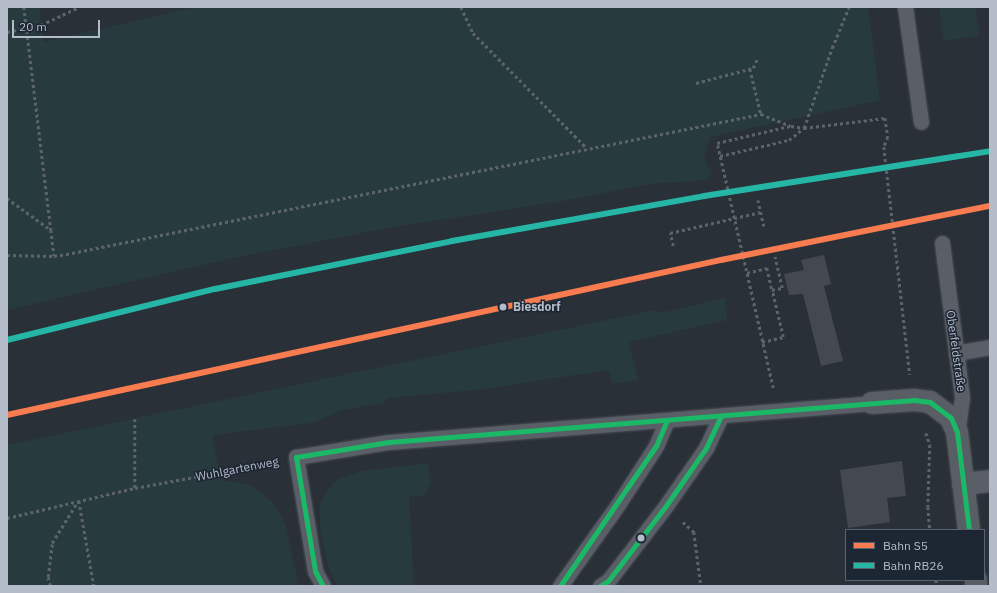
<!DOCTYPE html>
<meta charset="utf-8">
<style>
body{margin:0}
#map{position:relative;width:997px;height:593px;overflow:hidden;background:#2a3038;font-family:"IBM Plex Sans",sans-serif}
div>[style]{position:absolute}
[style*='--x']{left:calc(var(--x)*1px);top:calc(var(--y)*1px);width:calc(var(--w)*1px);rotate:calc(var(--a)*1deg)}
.green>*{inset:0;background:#273a3e}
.building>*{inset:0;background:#444950}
.path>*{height:2.5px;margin-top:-1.25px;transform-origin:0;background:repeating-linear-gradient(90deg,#5d636a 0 3px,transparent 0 6px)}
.roads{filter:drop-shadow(0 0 1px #484c53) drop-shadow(0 0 1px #484c53)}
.lane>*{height:15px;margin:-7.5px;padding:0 7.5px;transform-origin:7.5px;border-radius:7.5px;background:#5a5e66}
.street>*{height:22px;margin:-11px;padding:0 11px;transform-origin:11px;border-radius:11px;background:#5a5e66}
.secondary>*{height:22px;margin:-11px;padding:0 11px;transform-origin:11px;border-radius:11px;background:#595d64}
.bus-1>*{height:5px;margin:-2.5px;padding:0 2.5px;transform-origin:2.5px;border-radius:2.5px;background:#1ab867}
.rail-1>*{height:6px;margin:-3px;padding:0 3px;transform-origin:3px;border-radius:3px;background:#f87c50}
.rail-2>*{height:6px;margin:-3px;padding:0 3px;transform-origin:3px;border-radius:3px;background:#26b6a6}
.dots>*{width:11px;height:11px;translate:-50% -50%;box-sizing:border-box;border:2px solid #1d2633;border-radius:50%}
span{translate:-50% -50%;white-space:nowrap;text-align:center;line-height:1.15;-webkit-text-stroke:3px #1d2633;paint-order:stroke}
.stop-label{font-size:12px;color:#b4bcc9;font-weight:700}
.left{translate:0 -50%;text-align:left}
.street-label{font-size:12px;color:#b4bcc9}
.frame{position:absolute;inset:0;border:8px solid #b4bcc9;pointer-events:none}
.legend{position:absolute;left:845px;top:529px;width:140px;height:52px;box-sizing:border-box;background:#1d2633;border:1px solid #59626f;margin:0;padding:5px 7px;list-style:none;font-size:12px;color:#b4bcc9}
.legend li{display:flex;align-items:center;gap:8px;height:20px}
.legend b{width:20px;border:1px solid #59626f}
.scale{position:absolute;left:12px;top:20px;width:88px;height:18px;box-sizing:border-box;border:2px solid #b4bcc9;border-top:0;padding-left:5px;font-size:12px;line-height:14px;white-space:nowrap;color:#b4bcc9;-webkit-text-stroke:3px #1d2633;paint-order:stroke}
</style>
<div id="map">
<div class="green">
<div style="clip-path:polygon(7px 7px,39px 7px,44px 42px,195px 7px,868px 7px,880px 100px,710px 137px,704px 158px,712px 174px,707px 180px,650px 184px,557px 202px,393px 227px,233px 258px,7px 310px)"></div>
<div style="clip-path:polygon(939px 7px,975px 7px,979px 36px,944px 41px)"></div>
<div style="clip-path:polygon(725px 298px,727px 320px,629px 342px,638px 380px,612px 384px,609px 370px,476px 390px,387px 398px,383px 403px,342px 410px,312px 423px,213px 435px,220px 480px,250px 485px,271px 501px,279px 512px,285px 524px,299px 586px,7px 586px,7px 445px,655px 310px,660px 313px)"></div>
<div style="clip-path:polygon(428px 463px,431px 482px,425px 495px,409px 497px,414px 586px,339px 586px,334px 580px,326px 560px,320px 528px,320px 505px,328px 489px,338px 479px,362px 471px)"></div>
</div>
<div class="building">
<div style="clip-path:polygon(824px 255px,831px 284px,824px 286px,843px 361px,821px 366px,803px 294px,789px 295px,784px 274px,804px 270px,801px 260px)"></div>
<div style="clip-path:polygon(902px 461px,906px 496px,887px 498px,890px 522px,848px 528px,840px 470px)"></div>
</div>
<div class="path">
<div style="--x:24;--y:7;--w:225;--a:83.1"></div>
<div style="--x:461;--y:7;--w:29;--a:65"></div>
<div style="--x:473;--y:33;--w:161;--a:45.3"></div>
<div style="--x:7;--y:32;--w:35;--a:-12"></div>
<div style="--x:41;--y:25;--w:42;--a:-25.3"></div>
<div style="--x:750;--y:69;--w:46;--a:76.3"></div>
<div style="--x:696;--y:83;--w:59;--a:-14.7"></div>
<div style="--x:753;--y:68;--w:10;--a:-66"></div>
<div style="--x:720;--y:156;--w:71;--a:-13.1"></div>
<div style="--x:789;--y:140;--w:19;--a:-39"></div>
<div style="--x:804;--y:128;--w:85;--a:-70.7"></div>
<div style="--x:832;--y:48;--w:44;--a:-67.5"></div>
<div style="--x:7;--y:198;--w:54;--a:36"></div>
<div style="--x:51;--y:230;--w:26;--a:83"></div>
<div style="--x:758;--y:200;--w:27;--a:77"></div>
<div style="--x:673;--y:246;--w:13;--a:-103"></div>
<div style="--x:670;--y:233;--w:93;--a:-13"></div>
<div style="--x:7;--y:255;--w:47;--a:1.2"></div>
<div style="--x:54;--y:256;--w:18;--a:-9"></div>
<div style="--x:72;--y:253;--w:703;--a:-11.41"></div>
<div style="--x:761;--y:114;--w:32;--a:22"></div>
<div style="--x:791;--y:126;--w:13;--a:9"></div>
<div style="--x:804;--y:128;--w:82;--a:-7"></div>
<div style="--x:885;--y:118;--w:19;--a:81"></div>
<div style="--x:888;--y:137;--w:11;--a:112"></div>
<div style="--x:884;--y:147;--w:229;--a:83.5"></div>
<div style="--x:747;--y:273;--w:21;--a:-14"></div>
<div style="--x:767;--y:268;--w:23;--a:77"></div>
<div style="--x:772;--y:290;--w:10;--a:-11"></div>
<div style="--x:782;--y:288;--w:32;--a:-103"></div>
<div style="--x:762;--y:342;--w:22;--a:-13"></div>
<div style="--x:783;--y:337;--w:48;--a:-103.2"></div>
<div style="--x:773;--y:388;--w:251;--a:-102.9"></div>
<div style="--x:717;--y:143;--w:75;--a:-13.1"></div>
<div style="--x:135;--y:419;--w:69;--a:90"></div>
<div style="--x:926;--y:433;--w:13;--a:72"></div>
<div style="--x:930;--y:445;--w:62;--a:91.8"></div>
<div style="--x:928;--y:507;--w:23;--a:85"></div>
<div style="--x:79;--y:501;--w:86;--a:80"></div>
<div style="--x:7;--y:518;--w:131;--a:-13.2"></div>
<div style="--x:135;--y:488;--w:142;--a:-10.5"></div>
<div style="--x:683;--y:522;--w:15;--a:42"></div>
<div style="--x:694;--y:532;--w:54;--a:82.6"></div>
<div style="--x:936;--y:580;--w:6;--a:81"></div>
<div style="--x:50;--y:586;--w:9;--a:-103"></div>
<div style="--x:48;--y:577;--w:34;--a:-83"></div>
<div style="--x:52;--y:543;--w:49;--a:-58.2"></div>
</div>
<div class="roads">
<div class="lane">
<div style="--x:905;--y:7;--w:116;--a:82.1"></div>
<div style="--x:942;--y:243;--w:156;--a:82.6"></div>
<div style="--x:962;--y:398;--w:34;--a:98"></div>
<div style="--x:956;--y:353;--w:35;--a:-10"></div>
<div style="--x:323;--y:586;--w:17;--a:-118"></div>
<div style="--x:315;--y:571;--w:116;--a:-99.5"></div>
<div style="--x:296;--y:457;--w:94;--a:-9.2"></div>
<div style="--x:389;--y:442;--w:485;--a:-4.6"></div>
<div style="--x:560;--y:586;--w:98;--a:-54.5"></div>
<div style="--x:617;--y:506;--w:72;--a:-57"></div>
<div style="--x:656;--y:446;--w:28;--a:-67"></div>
<div style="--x:600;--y:586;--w:9;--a:-32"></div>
<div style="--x:608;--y:581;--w:93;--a:-52.4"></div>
<div style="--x:665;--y:507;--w:72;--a:-55.2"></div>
<div style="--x:706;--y:448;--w:35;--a:-65"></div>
</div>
<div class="street">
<div style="--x:963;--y:484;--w:27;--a:-6"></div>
</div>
<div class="secondary">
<div style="--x:872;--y:403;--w:42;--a:-4.1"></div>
<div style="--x:914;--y:400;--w:16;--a:7"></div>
<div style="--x:930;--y:402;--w:26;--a:37"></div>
<div style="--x:951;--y:418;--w:15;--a:67"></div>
<div style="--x:957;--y:432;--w:99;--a:83"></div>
<div style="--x:976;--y:580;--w:6;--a:90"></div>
</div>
</div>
<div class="bus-1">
<div style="--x:296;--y:457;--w:94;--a:-9.2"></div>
<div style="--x:389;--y:442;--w:527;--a:-4.57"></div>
<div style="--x:914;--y:400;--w:16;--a:7"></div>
<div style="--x:930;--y:402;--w:26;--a:37"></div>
<div style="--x:951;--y:418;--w:15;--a:67"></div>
<div style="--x:957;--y:432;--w:99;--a:83"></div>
<div style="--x:296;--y:457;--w:116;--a:80.5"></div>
<div style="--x:315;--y:571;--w:17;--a:62"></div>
<div style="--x:560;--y:586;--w:170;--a:-55.6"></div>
<div style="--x:656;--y:446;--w:28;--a:-67"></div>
<div style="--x:600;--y:586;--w:9;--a:-32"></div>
<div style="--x:608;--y:581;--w:93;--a:-52.4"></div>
<div style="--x:665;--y:507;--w:72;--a:-55.2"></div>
<div style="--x:706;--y:448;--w:35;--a:-65"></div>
</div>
<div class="rail-1">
<div style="--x:7;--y:415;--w:731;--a:-12.25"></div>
<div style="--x:721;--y:260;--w:274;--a:-11.4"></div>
</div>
<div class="rail-2">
<div style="--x:7;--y:340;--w:214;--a:-13.8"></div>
<div style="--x:215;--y:289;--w:242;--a:-11.4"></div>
<div style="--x:452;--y:241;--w:256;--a:-10.1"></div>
<div style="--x:704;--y:196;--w:290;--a:-8.9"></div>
</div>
<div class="dots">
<div style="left:503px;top:307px;background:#b4bcc9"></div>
<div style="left:641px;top:538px;background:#b4bcc9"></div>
</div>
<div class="stop-label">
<span class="left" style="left:513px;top:307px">Biesdorf</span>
</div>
<div class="street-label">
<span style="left:956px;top:351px;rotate:82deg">Oberfeldstraße</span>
<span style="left:237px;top:469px;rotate:-11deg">Wuhlgartenweg</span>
</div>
<div class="frame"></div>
<ul class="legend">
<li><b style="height:5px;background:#f87c50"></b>Bahn S5</li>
<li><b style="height:5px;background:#26b6a6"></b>Bahn RB26</li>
</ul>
<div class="scale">20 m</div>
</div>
